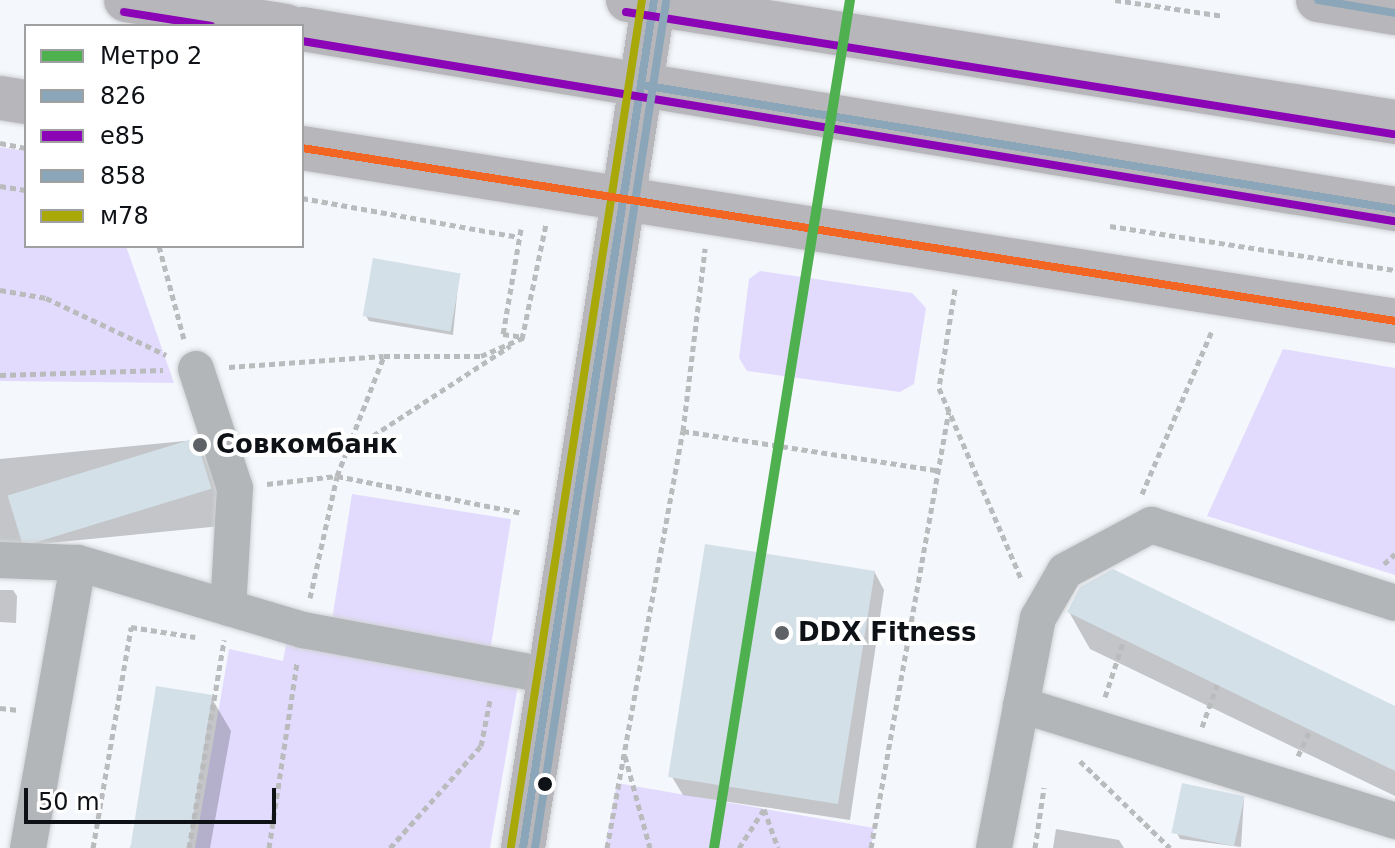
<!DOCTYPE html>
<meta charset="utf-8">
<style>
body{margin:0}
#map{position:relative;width:1395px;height:848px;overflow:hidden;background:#f4f7fb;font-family:"DejaVu Sans",sans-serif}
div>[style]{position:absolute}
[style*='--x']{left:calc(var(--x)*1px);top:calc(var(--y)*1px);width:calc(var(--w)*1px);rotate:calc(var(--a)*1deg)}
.green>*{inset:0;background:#e2dbfd;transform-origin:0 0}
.shadow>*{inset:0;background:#0003}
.building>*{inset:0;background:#d4e0e8;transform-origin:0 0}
.path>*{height:5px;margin-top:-2.5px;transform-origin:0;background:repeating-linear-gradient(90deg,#b9bbbd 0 6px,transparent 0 10px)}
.roads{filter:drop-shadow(0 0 2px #d0d2d5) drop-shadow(0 0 2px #d0d2d5)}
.minor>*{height:36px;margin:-18px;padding:0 18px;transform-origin:18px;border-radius:18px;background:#b3b6b8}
.major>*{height:44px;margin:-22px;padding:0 22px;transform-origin:22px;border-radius:22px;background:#b7b7bb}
.bus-1>*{height:8px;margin:-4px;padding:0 4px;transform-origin:4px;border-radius:4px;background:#8ca6b9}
.bus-2>*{height:8px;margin:-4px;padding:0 4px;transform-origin:4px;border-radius:4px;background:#8b04b6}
.bus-3>*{height:8px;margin:-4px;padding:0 4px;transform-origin:4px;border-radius:4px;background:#8ca6b9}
.bus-4>*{height:8px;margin:-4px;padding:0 4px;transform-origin:4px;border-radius:4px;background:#a8a908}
.bus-5>*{height:8px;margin:-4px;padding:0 4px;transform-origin:4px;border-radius:4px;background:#f26522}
.metro-1>*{height:10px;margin:-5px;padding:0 5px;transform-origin:5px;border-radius:5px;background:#4fb04f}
.dots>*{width:22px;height:22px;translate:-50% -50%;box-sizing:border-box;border:4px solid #fff;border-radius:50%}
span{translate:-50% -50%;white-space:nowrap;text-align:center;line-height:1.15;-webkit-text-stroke:8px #fff;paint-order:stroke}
.poi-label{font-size:26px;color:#0e1115;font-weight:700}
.left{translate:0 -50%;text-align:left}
.legend{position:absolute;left:24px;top:24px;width:280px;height:224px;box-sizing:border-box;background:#fff;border:2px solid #9fa0a1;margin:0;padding:10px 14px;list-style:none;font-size:24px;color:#0e1115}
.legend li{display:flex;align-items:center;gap:16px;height:40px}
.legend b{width:40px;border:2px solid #9fa0a1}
.scale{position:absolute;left:24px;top:788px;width:252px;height:36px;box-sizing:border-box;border:4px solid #0e1115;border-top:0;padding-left:10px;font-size:24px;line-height:28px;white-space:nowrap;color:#0e1115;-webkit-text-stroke:6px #fff;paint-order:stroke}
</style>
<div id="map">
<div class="green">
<div style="clip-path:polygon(0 147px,26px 151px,26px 246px,126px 246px,174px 383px,0 381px)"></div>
<div style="clip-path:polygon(760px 271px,912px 293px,926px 308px,914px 384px,900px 392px,747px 371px,739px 358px,749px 279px)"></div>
<div style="clip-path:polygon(1283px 349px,1395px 368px,1395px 575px,1207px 516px)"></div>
<div style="left:352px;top:494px;width:161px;height:133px;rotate:9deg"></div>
<div style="clip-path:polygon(287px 639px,518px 686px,490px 848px,195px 848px,229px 649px,283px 661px)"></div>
<div style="clip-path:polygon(617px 783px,874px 828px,871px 848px,605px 848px)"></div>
</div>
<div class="shadow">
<div style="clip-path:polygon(459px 275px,453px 335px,369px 321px,366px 316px)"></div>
<div style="clip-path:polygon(195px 440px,216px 476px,231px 525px,0 548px,0 459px)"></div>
<div style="clip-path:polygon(874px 571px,884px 590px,850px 820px,683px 795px,672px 777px)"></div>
<div style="clip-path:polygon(0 590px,13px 590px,17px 596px,16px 623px,0 622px)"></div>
<div style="clip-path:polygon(1069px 612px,1395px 708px,1395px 796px,1090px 649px)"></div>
<div style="clip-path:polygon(211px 697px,231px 731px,210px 848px,130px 848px)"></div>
<div style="clip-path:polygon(1244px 798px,1241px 847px,1180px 839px,1177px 833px)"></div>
<div style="clip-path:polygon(1056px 829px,1119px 840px,1124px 848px,1053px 848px)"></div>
</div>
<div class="building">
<div style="left:373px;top:258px;width:89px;height:59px;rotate:10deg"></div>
<div style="left:196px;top:438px;width:53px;height:197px;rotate:73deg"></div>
<div style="left:705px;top:544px;width:172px;height:236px;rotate:9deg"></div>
<div style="clip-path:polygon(1113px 569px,1395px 706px,1395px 771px,1067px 612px,1080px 587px)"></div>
<div style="left:156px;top:686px;width:57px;height:164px;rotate:9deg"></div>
<div style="left:1182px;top:783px;width:64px;height:51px;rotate:12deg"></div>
</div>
<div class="path">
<div style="--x:1115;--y:0;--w:110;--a:8.4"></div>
<div style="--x:0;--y:143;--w:26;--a:11"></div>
<div style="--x:0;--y:186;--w:26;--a:9"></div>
<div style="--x:302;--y:198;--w:220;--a:10.2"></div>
<div style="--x:1110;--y:226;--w:288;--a:8.8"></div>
<div style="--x:521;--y:229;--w:107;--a:99.7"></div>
<div style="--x:503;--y:334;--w:21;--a:8"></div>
<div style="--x:159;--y:246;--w:96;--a:75"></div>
<div style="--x:955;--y:289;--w:100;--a:99.2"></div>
<div style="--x:939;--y:388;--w:210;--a:66.7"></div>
<div style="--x:0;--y:290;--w:47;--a:9.9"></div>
<div style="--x:46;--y:298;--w:133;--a:25.4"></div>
<div style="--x:522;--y:339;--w:117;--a:-78.2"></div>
<div style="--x:229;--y:367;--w:155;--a:-4.1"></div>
<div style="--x:384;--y:356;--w:97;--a:0"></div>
<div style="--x:481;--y:356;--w:48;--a:-23.4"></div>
<div style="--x:0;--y:375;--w:163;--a:-1.8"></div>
<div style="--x:683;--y:431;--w:260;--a:8.8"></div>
<div style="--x:348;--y:452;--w:194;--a:-33.2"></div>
<div style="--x:267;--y:484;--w:70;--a:-6.5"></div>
<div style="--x:337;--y:476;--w:189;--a:11.3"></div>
<div style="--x:1142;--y:494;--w:177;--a:-66.8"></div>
<div style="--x:1384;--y:564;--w:15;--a:-42"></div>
<div style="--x:310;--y:598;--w:125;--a:-77.5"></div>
<div style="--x:337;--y:476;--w:129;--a:-68.6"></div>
<div style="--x:1105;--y:697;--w:60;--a:-71.6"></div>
<div style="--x:0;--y:708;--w:19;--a:6"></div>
<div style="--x:1202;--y:727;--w:45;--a:-70.3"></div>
<div style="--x:625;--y:756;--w:95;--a:74.8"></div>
<div style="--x:1298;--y:756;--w:29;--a:-65"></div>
<div style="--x:1080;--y:761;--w:125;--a:44"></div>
<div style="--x:93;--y:848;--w:224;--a:-80.2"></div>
<div style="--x:131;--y:627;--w:65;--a:8.9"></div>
<div style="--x:189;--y:848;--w:211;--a:-80.4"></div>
<div style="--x:269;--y:848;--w:187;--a:-81.4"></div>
<div style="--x:390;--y:848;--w:137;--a:-48.3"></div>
<div style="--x:481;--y:746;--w:47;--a:-78.9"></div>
<div style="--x:607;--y:848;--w:424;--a:-79.7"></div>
<div style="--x:683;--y:431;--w:184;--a:-83.1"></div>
<div style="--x:739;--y:848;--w:46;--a:-57.3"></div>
<div style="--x:764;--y:809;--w:41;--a:70.3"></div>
<div style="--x:871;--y:848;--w:443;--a:-79.9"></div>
<div style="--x:1035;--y:848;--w:61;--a:-81.5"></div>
</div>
<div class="roads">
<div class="minor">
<div style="--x:196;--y:369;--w:125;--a:71.9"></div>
<div style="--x:235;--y:488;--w:120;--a:93.3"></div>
<div style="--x:0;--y:560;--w:78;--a:2.2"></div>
<div style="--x:1021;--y:705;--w:392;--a:17.2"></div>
<div style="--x:28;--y:848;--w:289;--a:-80"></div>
<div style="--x:78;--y:563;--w:235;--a:16.6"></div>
<div style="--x:303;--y:630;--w:252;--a:10.5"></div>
<div style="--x:994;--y:848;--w:234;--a:-79.2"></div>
<div style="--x:1038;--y:618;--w:54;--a:-60.1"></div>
<div style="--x:1065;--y:571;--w:98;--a:-28.1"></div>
<div style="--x:1151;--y:525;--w:256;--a:17.7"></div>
</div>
<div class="major">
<div style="--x:126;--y:0;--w:162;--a:9.2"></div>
<div style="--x:628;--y:0;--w:777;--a:9.04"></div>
<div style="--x:1318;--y:0;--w:78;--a:9.6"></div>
<div style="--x:302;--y:29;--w:1108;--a:9.35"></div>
<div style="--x:0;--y:98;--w:26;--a:9"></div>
<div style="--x:302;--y:148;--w:1107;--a:8.99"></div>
<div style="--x:523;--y:848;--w:858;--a:-81.22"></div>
</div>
</div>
<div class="bus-1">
<div style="--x:1318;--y:0;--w:78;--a:9.6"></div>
<div style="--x:642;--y:85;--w:763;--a:9.35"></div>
<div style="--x:523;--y:848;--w:858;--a:-81.22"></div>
</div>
<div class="bus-2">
<div style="--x:124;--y:12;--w:88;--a:9.1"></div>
<div style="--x:626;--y:12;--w:777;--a:9.04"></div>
<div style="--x:302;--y:41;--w:1106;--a:9.37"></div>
</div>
<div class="bus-3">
<div style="--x:535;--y:848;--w:856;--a:-81.2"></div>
</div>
<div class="bus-4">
<div style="--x:511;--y:846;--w:856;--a:-81.2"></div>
</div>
<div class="bus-5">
<div style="--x:302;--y:148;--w:1107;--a:8.99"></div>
</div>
<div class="metro-1">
<div style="--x:714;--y:848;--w:859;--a:-80.89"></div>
</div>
<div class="dots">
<div style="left:200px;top:445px;background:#5e6266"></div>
<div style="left:782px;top:633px;background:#5e6266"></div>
<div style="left:545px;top:784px;background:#0e1115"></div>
</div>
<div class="poi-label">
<span class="left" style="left:216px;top:445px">Совкомбанк</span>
<span class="left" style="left:798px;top:633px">DDX Fitness</span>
</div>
<ul class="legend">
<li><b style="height:10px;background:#4fb04f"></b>Метро 2</li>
<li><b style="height:10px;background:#8ca6b9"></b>826</li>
<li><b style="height:10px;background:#8b04b6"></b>е85</li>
<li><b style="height:10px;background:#8ca6b9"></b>858</li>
<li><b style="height:10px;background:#a8a908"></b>м78</li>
</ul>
<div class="scale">50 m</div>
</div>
